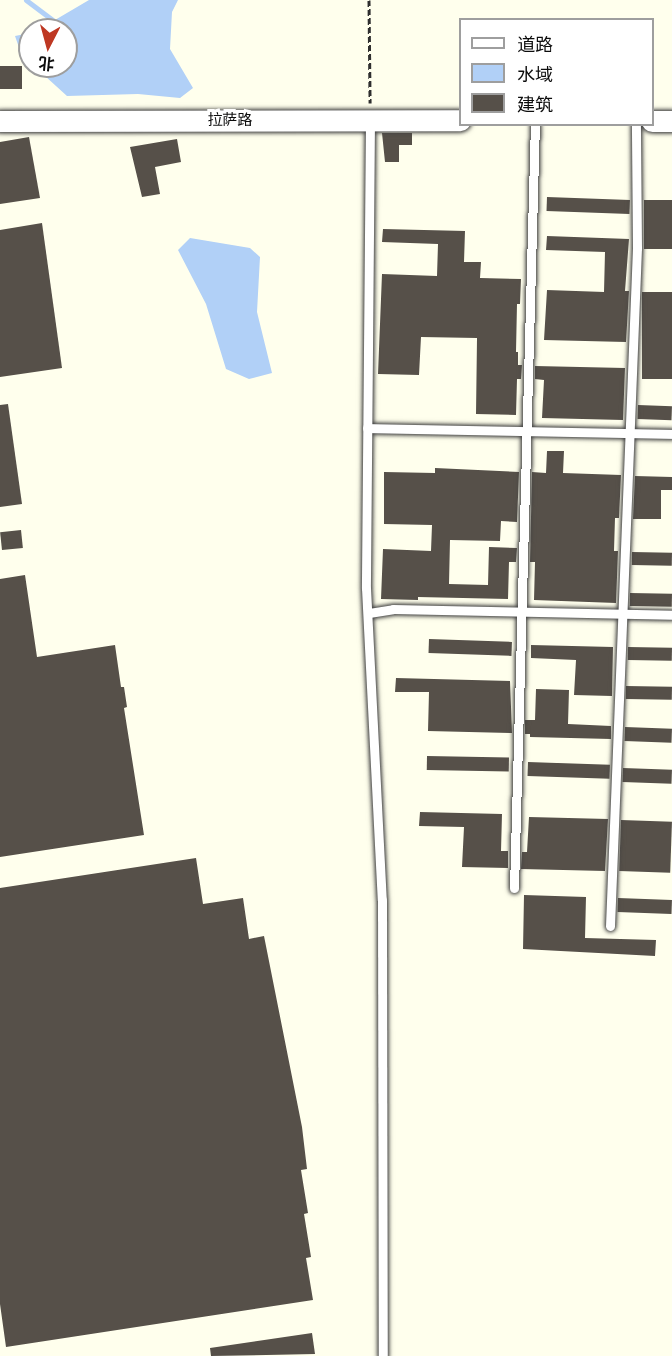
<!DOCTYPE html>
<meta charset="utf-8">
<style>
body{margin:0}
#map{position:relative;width:672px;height:1356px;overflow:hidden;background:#ffffed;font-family:"Playfair Display","Noto Sans SC",serif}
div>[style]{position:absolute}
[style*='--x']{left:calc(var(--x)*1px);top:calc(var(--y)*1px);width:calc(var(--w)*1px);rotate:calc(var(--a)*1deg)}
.water>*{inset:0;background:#b1d0f7}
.stream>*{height:5px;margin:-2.5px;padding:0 2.5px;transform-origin:2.5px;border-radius:2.5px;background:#b1d0f7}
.building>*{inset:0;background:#565049;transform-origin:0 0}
.path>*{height:3px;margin-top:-1.5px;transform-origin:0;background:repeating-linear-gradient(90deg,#2f2f2f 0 6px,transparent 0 9px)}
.roads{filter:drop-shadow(0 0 2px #404040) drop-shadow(0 0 2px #404040)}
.service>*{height:9px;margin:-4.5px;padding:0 4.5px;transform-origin:4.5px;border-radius:4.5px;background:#fff}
.tertiary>*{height:21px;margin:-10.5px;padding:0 10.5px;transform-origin:10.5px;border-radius:10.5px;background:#fff}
span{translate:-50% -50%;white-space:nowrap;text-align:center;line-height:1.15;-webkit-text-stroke:6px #fff;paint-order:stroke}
.street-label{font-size:15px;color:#0d0d0d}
.legend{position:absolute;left:459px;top:18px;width:195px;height:108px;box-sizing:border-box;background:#fff;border:2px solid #9e9e9e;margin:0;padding:8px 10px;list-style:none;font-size:18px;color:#0d0d0d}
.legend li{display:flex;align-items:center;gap:12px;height:30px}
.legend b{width:30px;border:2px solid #9e9e9e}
.north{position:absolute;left:18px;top:18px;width:60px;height:60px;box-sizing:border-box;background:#fff;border:2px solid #9e9e9e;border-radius:50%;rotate:186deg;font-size:16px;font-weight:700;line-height:24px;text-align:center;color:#0d0d0d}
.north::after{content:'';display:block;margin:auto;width:21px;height:27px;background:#be3823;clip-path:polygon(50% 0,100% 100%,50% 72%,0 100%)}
</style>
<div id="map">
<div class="water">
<div style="clip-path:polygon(89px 0,178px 0,172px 12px,170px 49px,193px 88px,180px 98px,138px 94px,67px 96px,34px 66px,66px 66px,66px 30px,38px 30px)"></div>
<div style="clip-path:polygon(30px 33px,30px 63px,22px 56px,15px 36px)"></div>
<div style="clip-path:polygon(190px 238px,250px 248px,260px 257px,257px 312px,272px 373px,249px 379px,226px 369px,206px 304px,178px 250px)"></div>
</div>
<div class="stream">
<div style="--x:26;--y:0;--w:35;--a:37"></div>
</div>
<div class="building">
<div style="left:0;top:66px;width:22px;height:23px"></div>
<div style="clip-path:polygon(382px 133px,412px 133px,412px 145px,399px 145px,399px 162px,385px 162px)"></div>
<div style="clip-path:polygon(29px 137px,40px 198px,0 204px,0 142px)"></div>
<div style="clip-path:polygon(177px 139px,181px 162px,155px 167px,160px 194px,142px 197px,130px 147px)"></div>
<div style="left:547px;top:197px;width:83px;height:14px;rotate:2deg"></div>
<div style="left:644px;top:200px;width:28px;height:49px"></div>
<div style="clip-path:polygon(42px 223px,62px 368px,0 377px,0 230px)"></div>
<div style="clip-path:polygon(383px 229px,465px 231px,464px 262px,481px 262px,480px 278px,521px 279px,520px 304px,517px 304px,516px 352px,518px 352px,518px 365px,522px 365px,521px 379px,517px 379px,516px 415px,476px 414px,477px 338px,421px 337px,419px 375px,378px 374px,382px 274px,437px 276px,438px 244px,382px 242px)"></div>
<div style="clip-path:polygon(547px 236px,629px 239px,625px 291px,629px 291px,626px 342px,544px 340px,547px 290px,604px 292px,605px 252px,546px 250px)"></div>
<div style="left:642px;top:292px;width:30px;height:87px"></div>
<div style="clip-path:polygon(535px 366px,625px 368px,623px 420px,542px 418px,544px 380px,535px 379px)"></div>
<div style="clip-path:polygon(8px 404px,22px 504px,0 507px,0 405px)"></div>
<div style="left:638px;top:405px;width:34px;height:14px;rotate:2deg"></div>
<div style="clip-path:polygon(547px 451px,564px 451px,563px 473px,621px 475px,619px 518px,615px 518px,614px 551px,618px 551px,616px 603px,534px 600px,535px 562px,530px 562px,532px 472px,546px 473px)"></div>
<div style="clip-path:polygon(435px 468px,519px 472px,517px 522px,501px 521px,500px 541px,450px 540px,449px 584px,488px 585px,489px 547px,517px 548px,516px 562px,509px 562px,508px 599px,418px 597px,418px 600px,381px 599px,383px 549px,431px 551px,432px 525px,384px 524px,384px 472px,435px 473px)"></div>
<div style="clip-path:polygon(635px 476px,672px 477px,672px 490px,661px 490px,661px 519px,633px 519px)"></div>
<div style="left:21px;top:530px;width:18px;height:21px;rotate:84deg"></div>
<div style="left:632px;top:552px;width:40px;height:13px;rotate:1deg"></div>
<div style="clip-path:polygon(25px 575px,37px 657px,115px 645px,121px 687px,124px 687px,127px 707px,124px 708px,144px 835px,0 857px,0 579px)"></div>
<div style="left:630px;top:593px;width:42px;height:13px;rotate:1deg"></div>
<div style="left:429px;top:639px;width:83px;height:14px;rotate:2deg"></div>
<div style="clip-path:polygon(531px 645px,613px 647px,612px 696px,574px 695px,576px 660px,531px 658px)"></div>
<div style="left:628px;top:647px;width:44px;height:13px;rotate:1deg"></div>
<div style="clip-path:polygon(396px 678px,510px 681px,512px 733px,428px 731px,429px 692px,395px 692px)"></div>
<div style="left:626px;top:686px;width:46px;height:13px;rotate:1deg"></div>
<div style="clip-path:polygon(536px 689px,569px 690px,568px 724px,611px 726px,611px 739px,530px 737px,530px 734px,525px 734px,525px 720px,535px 720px)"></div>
<div style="left:625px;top:727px;width:47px;height:14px;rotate:2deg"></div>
<div style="left:427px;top:756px;width:82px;height:14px;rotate:1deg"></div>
<div style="left:528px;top:762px;width:82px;height:14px;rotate:2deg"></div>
<div style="left:623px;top:768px;width:49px;height:14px;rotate:2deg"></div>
<div style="clip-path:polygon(420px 812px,502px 814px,501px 851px,508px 851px,508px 868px,462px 867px,464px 827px,419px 826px)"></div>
<div style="clip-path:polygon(529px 817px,608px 819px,605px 871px,521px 869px,522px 852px,527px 852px)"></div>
<div style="left:621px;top:820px;width:51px;height:51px;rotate:2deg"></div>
<div style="clip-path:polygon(196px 858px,203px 904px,243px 898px,249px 939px,264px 936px,302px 1127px,307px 1169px,301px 1170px,308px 1213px,304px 1214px,311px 1257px,306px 1258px,313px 1300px,6px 1347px,0 1304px,0 888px)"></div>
<div style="clip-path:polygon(524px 895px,586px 897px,585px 938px,656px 940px,655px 956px,523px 949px)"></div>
<div style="left:618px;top:898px;width:54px;height:14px;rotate:2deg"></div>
<div style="clip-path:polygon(312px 1333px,315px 1354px,211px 1356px,210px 1348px)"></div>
</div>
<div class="path">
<div style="--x:369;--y:0;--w:103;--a:89.4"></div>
</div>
<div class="roads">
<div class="service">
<div style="--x:370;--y:120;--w:468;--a:90.5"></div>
<div style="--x:366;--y:588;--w:312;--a:87.1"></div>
<div style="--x:382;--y:900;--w:456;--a:89.9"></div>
<div style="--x:367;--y:428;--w:305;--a:1.1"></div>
<div style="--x:369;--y:613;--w:24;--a:-9"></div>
<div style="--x:393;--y:609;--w:279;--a:1.2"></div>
<div style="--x:514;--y:888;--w:764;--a:-88.43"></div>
<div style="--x:610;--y:926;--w:679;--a:-87.72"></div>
<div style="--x:637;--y:248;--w:124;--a:-90.5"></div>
</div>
<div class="tertiary">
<div style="--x:0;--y:121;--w:460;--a:-0.1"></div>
<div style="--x:652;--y:121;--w:20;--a:0"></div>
</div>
</div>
<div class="street-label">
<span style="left:230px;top:120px">拉萨路</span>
</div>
<ul class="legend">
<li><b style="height:8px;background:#fff"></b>道路</li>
<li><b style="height:16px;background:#b1d0f7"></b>水域</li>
<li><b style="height:16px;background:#565049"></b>建筑</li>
</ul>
<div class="north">北</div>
</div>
